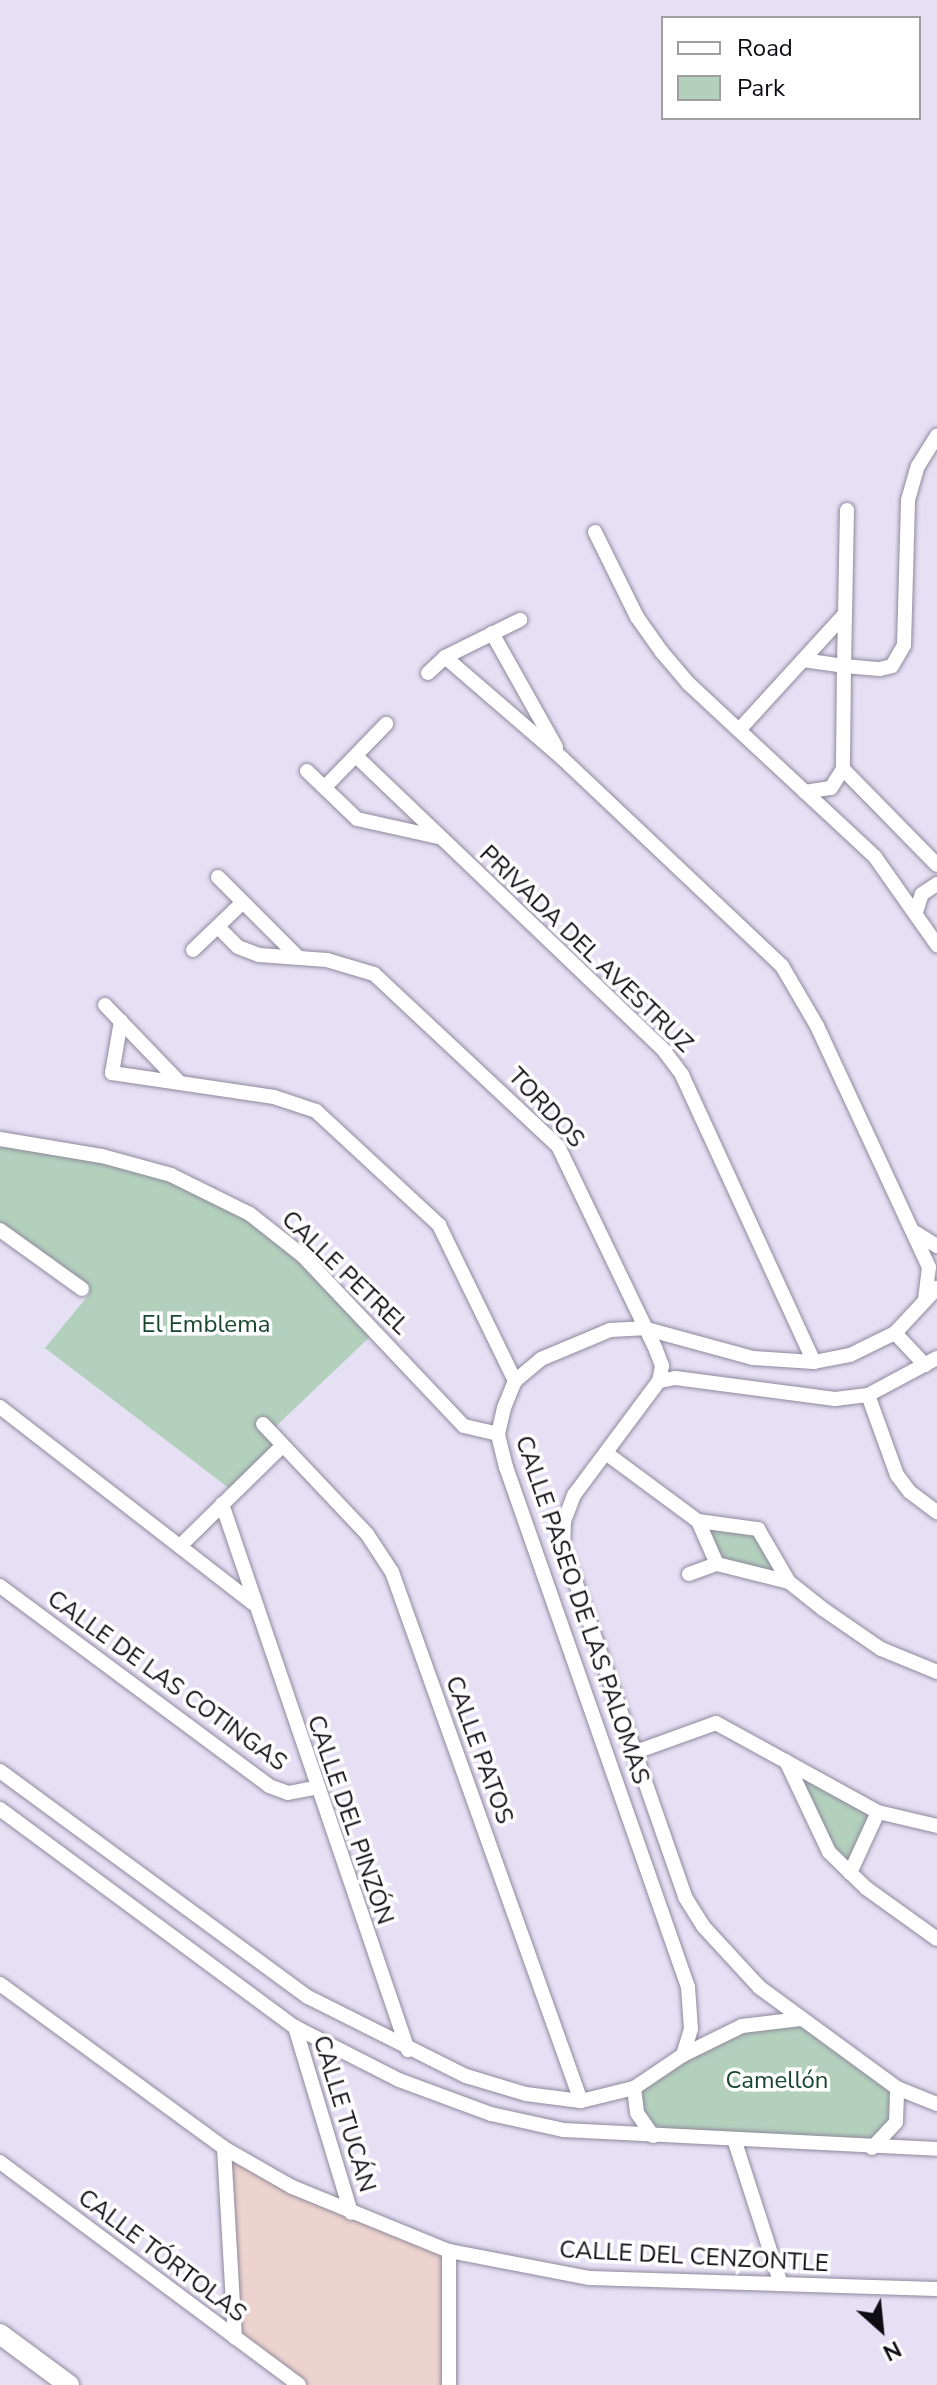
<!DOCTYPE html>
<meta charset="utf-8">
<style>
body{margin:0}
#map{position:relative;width:937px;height:2385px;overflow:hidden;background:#e6e0f5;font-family:"Nunito Sans",sans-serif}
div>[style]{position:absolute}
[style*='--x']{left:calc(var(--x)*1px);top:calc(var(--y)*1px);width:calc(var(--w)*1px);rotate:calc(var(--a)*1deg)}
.education>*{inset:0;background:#edd3cd}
.green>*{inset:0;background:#b3d0bd}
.roads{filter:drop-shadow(0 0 2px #8f899d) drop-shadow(0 0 2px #8f899d)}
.street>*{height:14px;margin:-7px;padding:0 7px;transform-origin:7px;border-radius:7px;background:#fff}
.secondary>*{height:20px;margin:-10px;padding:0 10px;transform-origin:10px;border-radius:10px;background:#fff}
span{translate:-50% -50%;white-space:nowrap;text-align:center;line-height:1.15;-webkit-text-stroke:7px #fff;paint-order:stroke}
.street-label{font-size:24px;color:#0f0d14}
.park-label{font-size:24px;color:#16472e}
.legend{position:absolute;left:661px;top:16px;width:260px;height:104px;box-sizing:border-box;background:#fff;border:2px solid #9f9ea1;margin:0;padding:10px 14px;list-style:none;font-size:24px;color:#0f0d14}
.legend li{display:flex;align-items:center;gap:16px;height:40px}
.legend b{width:40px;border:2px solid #9f9ea1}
.north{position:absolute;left:841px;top:2289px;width:80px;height:80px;-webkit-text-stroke:6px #fff;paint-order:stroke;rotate:153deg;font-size:22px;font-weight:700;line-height:32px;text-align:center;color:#0f0d14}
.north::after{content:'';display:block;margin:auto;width:28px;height:36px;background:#0f0d14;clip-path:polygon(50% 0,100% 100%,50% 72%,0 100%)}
</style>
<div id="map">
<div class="education">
<div style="clip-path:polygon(224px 2148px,259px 2168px,449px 2251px,449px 2385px,300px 2385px,235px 2338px)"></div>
</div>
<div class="green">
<div style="clip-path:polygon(0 1139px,171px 1175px,250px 1214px,375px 1332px,271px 1431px,282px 1446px,234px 1492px,45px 1348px,90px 1293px,0 1230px)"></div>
<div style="clip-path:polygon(698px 1521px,758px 1529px,789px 1582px,717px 1564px)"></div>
<div style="clip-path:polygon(786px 1760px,878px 1812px,850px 1873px,829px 1852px)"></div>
<div style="clip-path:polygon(801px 2019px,897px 2088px,900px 2105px,872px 2148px,653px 2136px,634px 2088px,715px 2037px)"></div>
</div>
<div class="roads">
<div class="street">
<div style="--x:847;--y:510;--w:156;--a:91.1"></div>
<div style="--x:844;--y:666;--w:36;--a:5"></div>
<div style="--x:880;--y:669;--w:12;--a:-14"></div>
<div style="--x:892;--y:666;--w:24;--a:-60"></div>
<div style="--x:904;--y:645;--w:145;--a:-88.4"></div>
<div style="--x:908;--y:500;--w:35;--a:-74"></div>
<div style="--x:918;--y:466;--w:36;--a:-58"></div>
<div style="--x:595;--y:532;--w:95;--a:63.7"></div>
<div style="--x:637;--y:617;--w:42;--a:54.8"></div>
<div style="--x:661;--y:651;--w:42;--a:49.8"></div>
<div style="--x:688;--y:683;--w:255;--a:42.9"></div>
<div style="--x:875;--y:857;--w:108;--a:54.8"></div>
<div style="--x:492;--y:633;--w:131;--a:60.7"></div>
<div style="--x:445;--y:657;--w:155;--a:40.8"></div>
<div style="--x:562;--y:758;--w:303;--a:43.4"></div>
<div style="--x:782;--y:966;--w:69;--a:59.7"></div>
<div style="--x:817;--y:1026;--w:266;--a:65.1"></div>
<div style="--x:929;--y:1267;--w:32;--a:97"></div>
<div style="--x:803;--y:660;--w:41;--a:8.3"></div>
<div style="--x:844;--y:666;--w:103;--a:90.6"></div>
<div style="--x:843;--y:769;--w:134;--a:45.6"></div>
<div style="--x:428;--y:673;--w:23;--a:-43"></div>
<div style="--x:445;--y:657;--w:84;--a:-26.3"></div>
<div style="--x:739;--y:730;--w:157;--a:-47.6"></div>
<div style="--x:356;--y:756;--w:423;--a:43.7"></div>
<div style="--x:662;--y:1048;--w:34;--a:53"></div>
<div style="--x:682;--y:1075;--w:316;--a:65.3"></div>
<div style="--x:307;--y:771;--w:69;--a:43.8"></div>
<div style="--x:357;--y:819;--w:83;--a:12.5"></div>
<div style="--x:325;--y:787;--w:88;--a:-45.9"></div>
<div style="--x:805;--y:792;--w:26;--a:-9"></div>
<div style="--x:831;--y:788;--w:22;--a:-58"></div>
<div style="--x:218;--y:877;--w:113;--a:45"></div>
<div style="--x:916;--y:912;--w:19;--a:-72"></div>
<div style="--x:922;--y:894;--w:18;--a:-34"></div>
<div style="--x:218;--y:927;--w:28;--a:45"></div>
<div style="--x:238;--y:947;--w:22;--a:21"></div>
<div style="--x:259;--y:955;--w:68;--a:4.2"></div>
<div style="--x:327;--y:960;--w:49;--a:16.6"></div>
<div style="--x:374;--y:974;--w:252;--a:43.1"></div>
<div style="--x:558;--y:1146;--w:226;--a:64.3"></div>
<div style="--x:656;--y:1350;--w:17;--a:69"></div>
<div style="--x:662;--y:1366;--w:15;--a:101"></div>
<div style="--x:193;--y:950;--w:69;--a:-43.8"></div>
<div style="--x:105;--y:1005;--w:107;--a:46.1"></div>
<div style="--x:121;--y:1021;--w:53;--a:99.8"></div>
<div style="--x:112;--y:1073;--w:164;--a:8.4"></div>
<div style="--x:274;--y:1097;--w:44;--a:18.4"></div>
<div style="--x:316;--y:1111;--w:168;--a:42.8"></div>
<div style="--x:439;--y:1225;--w:174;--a:64"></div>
<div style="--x:0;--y:1139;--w:103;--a:9.5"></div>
<div style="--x:102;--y:1156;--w:72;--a:15.4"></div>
<div style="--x:171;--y:1175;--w:88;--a:26.3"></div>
<div style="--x:250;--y:1214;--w:68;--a:38.4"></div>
<div style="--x:303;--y:1256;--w:234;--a:46.6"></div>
<div style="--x:464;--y:1426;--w:35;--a:13"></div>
<div style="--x:0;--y:1230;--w:101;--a:35.7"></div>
<div style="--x:916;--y:1233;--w:25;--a:32"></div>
<div style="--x:895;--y:1333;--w:44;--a:46.8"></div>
<div style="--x:937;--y:1358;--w:78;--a:151.8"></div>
<div style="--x:868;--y:1395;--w:33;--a:173"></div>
<div style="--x:835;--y:1399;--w:161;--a:-172.5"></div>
<div style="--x:675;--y:1378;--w:16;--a:169"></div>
<div style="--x:659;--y:1381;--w:142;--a:126.7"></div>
<div style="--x:574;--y:1495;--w:28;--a:111"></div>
<div style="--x:564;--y:1521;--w:25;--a:92"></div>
<div style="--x:563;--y:1546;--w:372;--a:70.8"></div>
<div style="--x:685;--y:1897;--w:34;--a:58"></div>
<div style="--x:703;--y:1926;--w:83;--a:47.4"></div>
<div style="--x:759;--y:1987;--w:171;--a:36.2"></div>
<div style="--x:897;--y:2088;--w:43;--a:21.8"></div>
<div style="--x:868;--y:1395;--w:85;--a:70.1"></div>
<div style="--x:897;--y:1475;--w:21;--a:53"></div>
<div style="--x:910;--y:1492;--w:34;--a:37"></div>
<div style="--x:0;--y:1407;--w:320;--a:37.8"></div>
<div style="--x:263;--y:1424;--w:151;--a:46.6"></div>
<div style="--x:367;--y:1534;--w:45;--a:56.7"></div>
<div style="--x:392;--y:1572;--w:562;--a:70.34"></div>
<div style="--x:606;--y:1453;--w:114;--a:36.5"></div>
<div style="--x:698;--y:1521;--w:47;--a:66.2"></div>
<div style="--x:717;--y:1564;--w:74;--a:14"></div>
<div style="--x:222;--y:1504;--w:577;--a:71.19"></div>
<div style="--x:698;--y:1521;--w:61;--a:7.6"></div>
<div style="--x:758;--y:1529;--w:61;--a:59.7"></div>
<div style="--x:789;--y:1582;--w:43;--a:38.5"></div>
<div style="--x:823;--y:1609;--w:70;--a:34.6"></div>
<div style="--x:881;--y:1649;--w:61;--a:22.3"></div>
<div style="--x:181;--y:1545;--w:141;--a:-44.4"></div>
<div style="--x:689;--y:1574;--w:30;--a:-20"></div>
<div style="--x:0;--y:1586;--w:335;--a:36.6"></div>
<div style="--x:269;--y:1786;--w:20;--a:20"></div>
<div style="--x:288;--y:1793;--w:26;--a:-11"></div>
<div style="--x:633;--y:1753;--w:88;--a:-19.9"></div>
<div style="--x:716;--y:1723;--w:185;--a:28.8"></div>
<div style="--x:878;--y:1812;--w:61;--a:13.3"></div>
<div style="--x:786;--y:1761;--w:101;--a:64.7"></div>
<div style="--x:829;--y:1852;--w:52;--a:44.2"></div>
<div style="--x:866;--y:1888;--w:87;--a:35.7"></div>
<div style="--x:0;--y:1771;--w:382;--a:36.3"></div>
<div style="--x:308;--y:1997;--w:177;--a:26.6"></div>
<div style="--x:466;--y:2076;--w:63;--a:16.7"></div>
<div style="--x:526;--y:2094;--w:55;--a:7.3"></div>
<div style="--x:581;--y:2101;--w:55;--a:-13.8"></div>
<div style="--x:634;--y:2088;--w:59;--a:-34"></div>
<div style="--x:683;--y:2055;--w:66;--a:-26.2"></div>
<div style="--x:742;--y:2026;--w:59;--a:-6.8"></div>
<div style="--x:0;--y:1809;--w:367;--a:36.5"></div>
<div style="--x:295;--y:2027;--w:117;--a:27"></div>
<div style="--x:399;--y:2080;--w:98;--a:20.3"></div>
<div style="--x:491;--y:2114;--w:75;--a:12.4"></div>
<div style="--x:564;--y:2130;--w:373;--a:2.9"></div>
<div style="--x:850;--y:1873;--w:67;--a:-65.3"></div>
<div style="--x:0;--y:1984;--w:278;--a:36.2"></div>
<div style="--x:224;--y:2148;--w:78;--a:29.8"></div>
<div style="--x:292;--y:2187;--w:170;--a:22.2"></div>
<div style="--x:449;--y:2251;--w:143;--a:10.9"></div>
<div style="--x:589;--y:2278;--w:348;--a:1.8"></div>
<div style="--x:295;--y:2027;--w:194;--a:73.2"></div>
<div style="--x:683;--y:2055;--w:27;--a:-73"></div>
<div style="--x:691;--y:2029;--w:42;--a:-94.1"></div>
<div style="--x:688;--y:1987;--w:551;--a:-109.29"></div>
<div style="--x:506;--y:1467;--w:34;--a:-104"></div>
<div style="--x:498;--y:1434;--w:27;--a:-77"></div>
<div style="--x:504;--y:1408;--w:29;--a:-68"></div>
<div style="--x:515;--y:1381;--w:34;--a:-40"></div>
<div style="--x:541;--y:1359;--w:75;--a:-22.8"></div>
<div style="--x:610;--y:1330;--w:33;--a:-3"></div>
<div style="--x:643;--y:1328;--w:114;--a:15.3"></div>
<div style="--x:753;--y:1358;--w:61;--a:3.8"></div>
<div style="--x:814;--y:1362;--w:37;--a:-11"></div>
<div style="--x:850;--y:1355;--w:50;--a:-26.1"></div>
<div style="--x:895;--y:1333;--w:62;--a:-47"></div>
<div style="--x:634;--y:2088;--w:25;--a:83"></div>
<div style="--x:637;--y:2113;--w:28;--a:55"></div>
<div style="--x:735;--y:2142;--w:149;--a:72.1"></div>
<div style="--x:224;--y:2148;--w:190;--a:86.7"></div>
<div style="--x:872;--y:2148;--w:35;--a:-47"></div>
<div style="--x:896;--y:2122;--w:34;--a:-88"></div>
<div style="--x:0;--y:2162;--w:373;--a:36.7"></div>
<div style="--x:449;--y:2385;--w:134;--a:-90"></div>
</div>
<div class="secondary">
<div style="--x:0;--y:2334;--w:86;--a:36.5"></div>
</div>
</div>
<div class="street-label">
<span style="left:586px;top:949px;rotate:44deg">PRIVADA DEL AVESTRUZ</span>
<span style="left:546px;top:1108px;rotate:47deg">TORDOS</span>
<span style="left:345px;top:1273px;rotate:44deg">CALLE PETREL</span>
<span style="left:582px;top:1610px;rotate:71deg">CALLE PASEO DE LAS PALOMAS</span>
<span style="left:167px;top:1681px;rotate:36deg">CALLE DE LAS COTINGAS</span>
<span style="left:479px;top:1750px;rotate:70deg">CALLE PATOS</span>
<span style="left:350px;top:1820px;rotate:71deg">CALLE DEL PINZÓN</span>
<span style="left:344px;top:2114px;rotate:73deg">CALLE TUCÁN</span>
<span style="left:162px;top:2256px;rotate:37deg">CALLE TÓRTOLAS</span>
<span style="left:694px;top:2257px;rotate:3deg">CALLE DEL CENZONTLE</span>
</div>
<div class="park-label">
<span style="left:206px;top:1325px">El Emblema</span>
<span style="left:777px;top:2081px">Camellón</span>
</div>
<ul class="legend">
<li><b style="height:10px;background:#fff"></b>Road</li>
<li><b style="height:22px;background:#b3d0bd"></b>Park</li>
</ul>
<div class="north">N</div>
</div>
